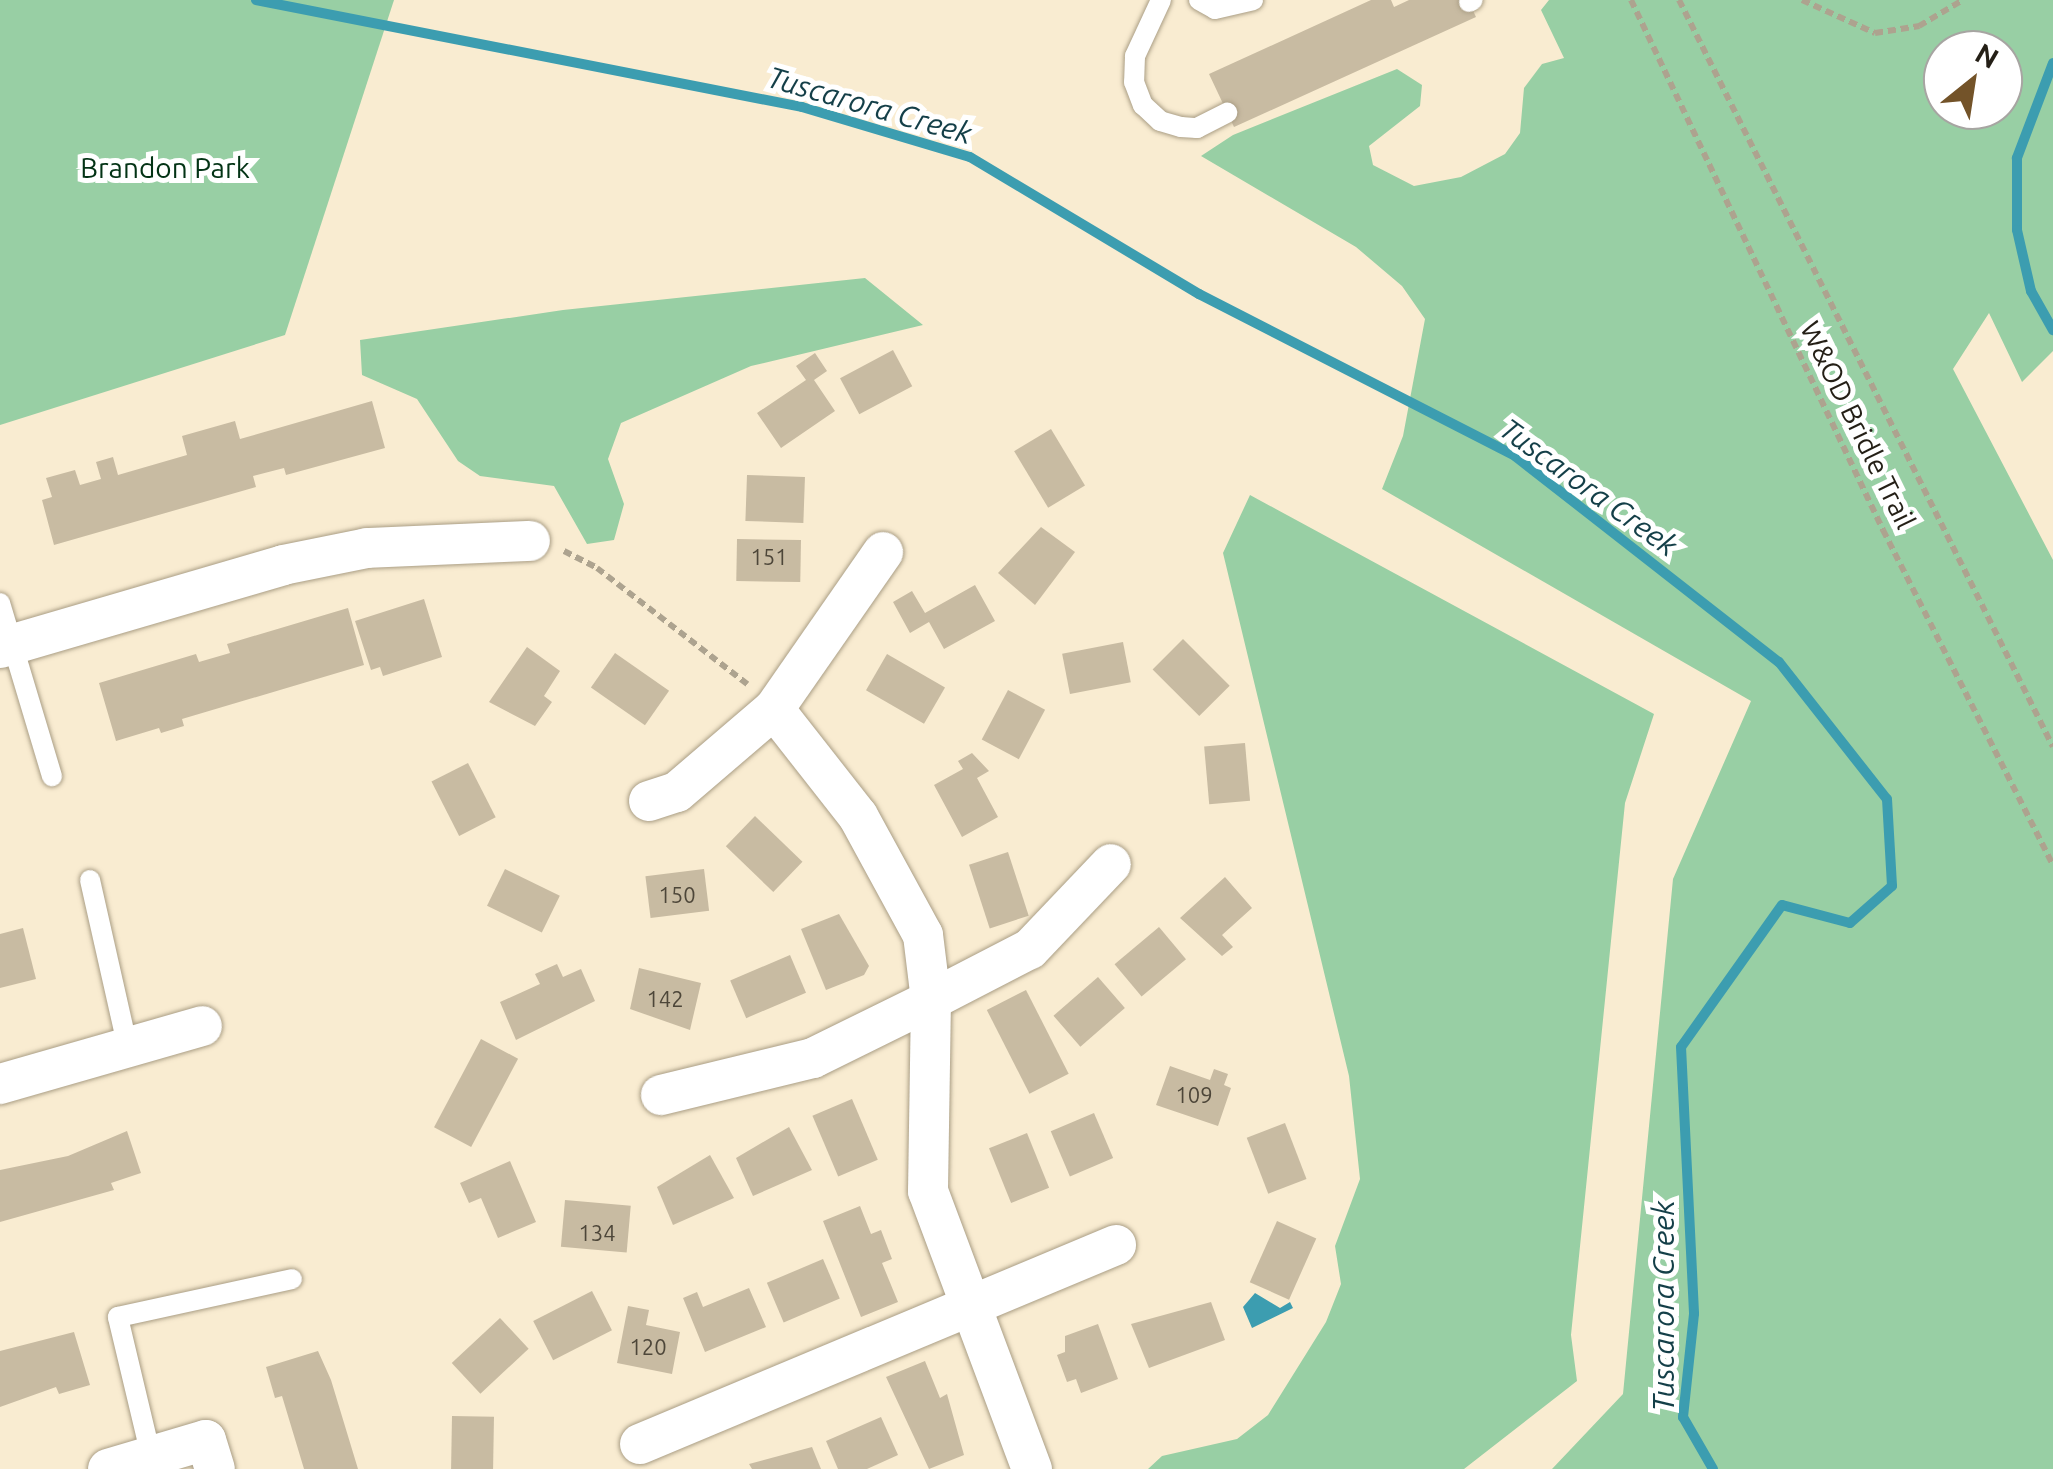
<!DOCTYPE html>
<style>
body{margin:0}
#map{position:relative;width:2053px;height:1469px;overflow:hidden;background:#f9ecd1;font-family:Ubuntu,sans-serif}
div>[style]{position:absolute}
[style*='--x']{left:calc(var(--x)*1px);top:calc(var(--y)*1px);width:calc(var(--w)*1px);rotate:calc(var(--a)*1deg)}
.green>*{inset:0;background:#98cfa4}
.water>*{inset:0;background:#3c9db0}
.stream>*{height:10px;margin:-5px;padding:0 5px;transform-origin:5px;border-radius:5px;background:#3c9db0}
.building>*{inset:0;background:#c8bba2;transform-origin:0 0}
.path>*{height:6px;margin-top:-3px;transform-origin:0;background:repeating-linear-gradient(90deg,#ada38f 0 8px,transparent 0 13px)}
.roads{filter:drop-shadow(0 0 2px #aa9e85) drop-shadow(0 0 2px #aa9e85)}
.service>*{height:20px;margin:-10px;padding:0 10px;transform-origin:10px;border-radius:10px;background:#fff}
.minor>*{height:40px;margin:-20px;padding:0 20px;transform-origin:20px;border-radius:20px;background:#fff}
span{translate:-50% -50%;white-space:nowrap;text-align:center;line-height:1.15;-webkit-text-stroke:10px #fff;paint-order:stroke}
.number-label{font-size:22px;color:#4d4639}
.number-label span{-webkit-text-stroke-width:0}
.park-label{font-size:28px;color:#033315}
.street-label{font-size:28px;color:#241f16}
.water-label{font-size:30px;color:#143f48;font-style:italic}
.north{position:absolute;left:1923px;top:30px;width:100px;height:100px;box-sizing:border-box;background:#fff;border:2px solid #a7a5a2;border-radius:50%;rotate:30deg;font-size:28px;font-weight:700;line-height:40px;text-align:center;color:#241f16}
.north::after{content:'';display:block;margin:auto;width:35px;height:45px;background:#735329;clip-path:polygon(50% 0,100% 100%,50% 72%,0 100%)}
</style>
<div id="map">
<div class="green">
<div style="clip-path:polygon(0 0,394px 0,285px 335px,0 425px)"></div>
<div style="clip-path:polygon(evenodd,1549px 0,2053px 0,2053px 351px,2022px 382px,1989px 313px,1953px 369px,2053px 560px,2053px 1469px,1552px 1469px,1623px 1394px,1673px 879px,1751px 701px,1382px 489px,1403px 436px,1425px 319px,1402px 286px,1356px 247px,1201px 156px,1233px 135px,1397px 69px,1422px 85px,1420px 106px,1369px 146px,1373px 165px,1414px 186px,1461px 177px,1505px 154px,1520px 133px,1524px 88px,1542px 64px,1564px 58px,1541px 10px,1549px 0,1943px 50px,2003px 50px,2003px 110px,1943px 110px,1943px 50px)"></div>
<div style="clip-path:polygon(865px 278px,923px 325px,751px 366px,621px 423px,608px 459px,624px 504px,614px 540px,587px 544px,554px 486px,480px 476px,458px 461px,417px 399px,362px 375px,360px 340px,563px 310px)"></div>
<div style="clip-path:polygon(1250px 495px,1654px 714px,1625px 803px,1571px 1335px,1577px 1381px,1464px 1469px,1148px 1469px,1162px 1456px,1237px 1439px,1268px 1415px,1326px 1322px,1341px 1284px,1335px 1246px,1360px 1179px,1349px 1076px,1223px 553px)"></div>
</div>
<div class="water">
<div style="clip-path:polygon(1255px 1293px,1280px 1308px,1290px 1302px,1293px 1308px,1252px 1328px,1243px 1307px)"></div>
</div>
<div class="stream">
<div style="--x:256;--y:0;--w:556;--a:11.09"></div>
<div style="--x:802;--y:107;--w:175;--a:16.6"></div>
<div style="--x:970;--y:157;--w:267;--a:30.9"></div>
<div style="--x:1199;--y:294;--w:355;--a:27.1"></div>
<div style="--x:1515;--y:456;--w:335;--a:38"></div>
<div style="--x:1779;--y:662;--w:174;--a:51.8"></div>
<div style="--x:1887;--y:799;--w:87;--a:86.7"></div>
<div style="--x:1892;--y:886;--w:56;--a:138.6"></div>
<div style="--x:1850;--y:923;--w:70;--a:-165.2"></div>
<div style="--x:1782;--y:905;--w:174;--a:125.4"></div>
<div style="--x:1681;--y:1047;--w:267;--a:87.2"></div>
<div style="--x:1694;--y:1314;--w:104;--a:96.1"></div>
<div style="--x:1683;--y:1417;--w:60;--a:60"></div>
<div style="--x:2053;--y:63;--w:102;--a:110.8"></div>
<div style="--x:2017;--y:158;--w:72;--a:90"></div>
<div style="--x:2017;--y:230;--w:63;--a:77.1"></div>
<div style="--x:2031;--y:291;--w:45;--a:60.6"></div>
</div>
<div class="building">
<div style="clip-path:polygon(1371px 0,1391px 0,1394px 7px,1409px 0,1468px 0,1476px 17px,1234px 127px,1209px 74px)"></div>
<div style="left:893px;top:350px;width:41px;height:60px;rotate:62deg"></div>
<div style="clip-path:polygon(815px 353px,827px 371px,814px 380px,835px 411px,781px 448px,757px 413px,806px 380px,796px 366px)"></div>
<div style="clip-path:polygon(372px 401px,385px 448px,286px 475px,284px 468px,253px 476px,256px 487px,54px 545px,42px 500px,52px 497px,46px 478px,75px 470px,80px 485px,101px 479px,96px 462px,113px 457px,118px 475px,187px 455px,182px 436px,235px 421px,240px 439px)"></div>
<div style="left:1051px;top:429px;width:66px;height:43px;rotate:59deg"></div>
<div style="left:747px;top:475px;width:58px;height:46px;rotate:2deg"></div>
<div style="clip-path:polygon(1041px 527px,1075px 552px,1035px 605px,998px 573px)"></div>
<div style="left:737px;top:539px;width:64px;height:42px;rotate:1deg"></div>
<div style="clip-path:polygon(975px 585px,995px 621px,944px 649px,929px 622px,910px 633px,893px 602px,912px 591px,925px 613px)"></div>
<div style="clip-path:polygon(424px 599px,442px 657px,383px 676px,380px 667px,371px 670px,355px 621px)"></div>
<div style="clip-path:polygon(348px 608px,364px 665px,182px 719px,184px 726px,161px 733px,159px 728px,116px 741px,99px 683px,196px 654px,199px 662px,230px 653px,227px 644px)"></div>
<div style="left:1183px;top:639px;width:66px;height:43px;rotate:45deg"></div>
<div style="left:1123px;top:642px;width:41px;height:62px;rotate:79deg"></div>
<div style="clip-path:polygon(527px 647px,560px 671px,544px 696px,552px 702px,535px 726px,489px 702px)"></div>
<div style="left:615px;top:653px;width:66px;height:42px;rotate:35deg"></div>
<div style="left:887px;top:654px;width:67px;height:42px;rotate:30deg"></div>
<div style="left:1008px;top:690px;width:42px;height:56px;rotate:28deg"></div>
<div style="left:1245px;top:743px;width:58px;height:41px;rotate:85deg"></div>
<div style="clip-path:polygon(972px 753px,989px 771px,977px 778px,998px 817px,962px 837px,934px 785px,963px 769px,958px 761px)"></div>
<div style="left:468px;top:763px;width:61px;height:41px;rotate:63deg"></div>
<div style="left:755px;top:816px;width:66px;height:42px;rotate:44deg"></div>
<div style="left:1008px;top:852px;width:67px;height:41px;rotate:72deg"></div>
<div style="left:505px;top:869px;width:61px;height:41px;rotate:26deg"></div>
<div style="left:704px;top:869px;width:42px;height:59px;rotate:83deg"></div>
<div style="clip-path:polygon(1225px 877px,1252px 908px,1222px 935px,1233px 947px,1222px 956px,1180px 918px)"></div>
<div style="clip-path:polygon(839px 914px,869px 966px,864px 975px,826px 990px,801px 929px)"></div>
<div style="left:1159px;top:927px;width:42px;height:58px;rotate:50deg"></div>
<div style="clip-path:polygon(23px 928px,36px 979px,0 988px,0 934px)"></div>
<div style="left:790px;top:955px;width:41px;height:65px;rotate:67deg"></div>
<div style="clip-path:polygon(557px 964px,563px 977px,581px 969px,595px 1001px,516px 1040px,500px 1002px,540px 984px,535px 974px)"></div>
<div style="clip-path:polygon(639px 968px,701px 983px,690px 1030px,630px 1009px)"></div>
<div style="left:1098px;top:977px;width:41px;height:59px;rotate:49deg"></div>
<div style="left:1026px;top:990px;width:94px;height:44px;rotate:63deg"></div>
<div style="left:481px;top:1039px;width:42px;height:100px;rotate:28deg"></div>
<div style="clip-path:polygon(1170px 1066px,1210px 1080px,1214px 1069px,1228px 1074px,1224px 1085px,1231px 1088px,1218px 1126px,1156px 1105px)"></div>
<div style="left:852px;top:1099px;width:66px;height:43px;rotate:67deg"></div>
<div style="left:1094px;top:1113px;width:49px;height:47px;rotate:67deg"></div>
<div style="left:1285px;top:1123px;width:60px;height:41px;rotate:69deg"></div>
<div style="clip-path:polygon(789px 1127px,812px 1170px,753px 1196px,736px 1158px)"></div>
<div style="clip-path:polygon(127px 1131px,141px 1173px,111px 1183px,114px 1190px,0 1222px,0 1170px,68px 1156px)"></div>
<div style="left:1027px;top:1133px;width:59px;height:41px;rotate:68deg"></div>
<div style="clip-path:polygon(710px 1155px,734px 1198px,673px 1225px,657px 1187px)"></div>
<div style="clip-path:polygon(510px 1161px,536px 1222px,498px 1238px,481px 1198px,469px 1203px,460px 1183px)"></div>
<div style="left:565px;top:1200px;width:66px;height:47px;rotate:5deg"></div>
<div style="clip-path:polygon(860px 1206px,871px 1234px,881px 1230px,892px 1259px,882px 1263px,898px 1302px,861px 1317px,823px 1221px)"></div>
<div style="left:1277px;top:1221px;width:43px;height:67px;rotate:24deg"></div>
<div style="left:823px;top:1259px;width:43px;height:61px;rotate:67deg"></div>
<div style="clip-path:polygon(749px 1288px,766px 1327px,705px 1352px,683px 1298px,697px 1292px,703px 1307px)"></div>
<div style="left:592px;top:1291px;width:44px;height:66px;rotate:63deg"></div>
<div style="clip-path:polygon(1211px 1302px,1225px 1340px,1149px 1368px,1131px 1324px)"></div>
<div style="clip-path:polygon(628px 1306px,649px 1310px,646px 1325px,680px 1332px,672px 1374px,617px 1363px)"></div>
<div style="left:500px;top:1318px;width:42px;height:66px;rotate:47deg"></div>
<div style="clip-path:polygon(1098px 1324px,1118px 1379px,1081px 1393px,1076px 1379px,1067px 1382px,1057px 1355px,1065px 1352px,1065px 1336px)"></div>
<div style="clip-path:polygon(74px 1332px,90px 1385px,59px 1394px,56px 1387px,0 1407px,0 1351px)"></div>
<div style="clip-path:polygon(318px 1351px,331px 1380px,358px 1469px,304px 1469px,282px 1396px,275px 1398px,266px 1367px)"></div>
<div style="clip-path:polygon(925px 1361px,940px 1398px,947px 1394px,964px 1455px,929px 1469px,886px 1377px)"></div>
<div style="left:452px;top:1416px;width:42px;height:53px;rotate:1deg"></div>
<div style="clip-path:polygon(881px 1417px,898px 1455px,867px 1469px,838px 1469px,826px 1441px)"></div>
<div style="clip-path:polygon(812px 1447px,821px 1469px,752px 1469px,749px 1464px)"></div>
</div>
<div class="path">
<div style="--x:1631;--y:0;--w:587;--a:64.57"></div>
<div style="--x:1883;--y:530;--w:376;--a:63.1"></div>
<div style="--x:1679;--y:0;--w:835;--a:63.4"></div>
<div style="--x:1802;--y:0;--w:80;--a:24.3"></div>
<div style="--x:1875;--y:33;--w:45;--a:-9"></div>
<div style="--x:1919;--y:26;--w:51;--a:-30.6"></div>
<div style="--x:564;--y:551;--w:37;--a:27"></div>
<div style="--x:597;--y:568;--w:190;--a:37.7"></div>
</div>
<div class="roads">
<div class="service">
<div style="--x:1161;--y:0;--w:62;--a:114.9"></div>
<div style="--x:1135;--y:56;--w:26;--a:92"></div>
<div style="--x:1134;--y:82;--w:25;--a:69"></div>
<div style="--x:1143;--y:105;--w:23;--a:43"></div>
<div style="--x:1160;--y:121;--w:22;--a:16"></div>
<div style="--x:1181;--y:127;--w:16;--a:4"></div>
<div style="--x:1197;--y:128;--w:34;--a:-27"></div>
<div style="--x:1199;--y:0;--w:18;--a:29"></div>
<div style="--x:1215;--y:9;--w:39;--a:-13"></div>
<div style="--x:1469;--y:2;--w:4;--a:-27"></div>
<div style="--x:0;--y:603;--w:181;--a:73.3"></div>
<div style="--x:90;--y:880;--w:173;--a:77.3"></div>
<div style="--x:151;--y:1456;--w:143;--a:-103.4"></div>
<div style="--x:118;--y:1317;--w:178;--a:-12.3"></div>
</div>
<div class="minor">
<div style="--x:0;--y:648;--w:295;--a:-16.3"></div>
<div style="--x:283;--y:565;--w:86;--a:-11.4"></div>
<div style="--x:367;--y:548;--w:163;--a:-2.5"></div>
<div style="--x:774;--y:709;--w:136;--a:51.9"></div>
<div style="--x:858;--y:816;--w:136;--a:61.4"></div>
<div style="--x:923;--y:935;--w:65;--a:83"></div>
<div style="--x:931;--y:1000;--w:191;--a:90.9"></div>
<div style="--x:928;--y:1191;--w:297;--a:69.5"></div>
<div style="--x:649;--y:801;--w:29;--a:-18"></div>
<div style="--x:677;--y:792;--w:128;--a:-40.6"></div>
<div style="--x:774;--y:709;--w:191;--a:-55.2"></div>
<div style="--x:0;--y:1084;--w:210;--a:-16"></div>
<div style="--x:661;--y:1095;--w:156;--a:-13.7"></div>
<div style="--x:813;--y:1058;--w:131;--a:-26.2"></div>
<div style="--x:931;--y:1000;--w:111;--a:-27.3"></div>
<div style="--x:1030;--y:949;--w:117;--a:-46.4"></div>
<div style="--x:640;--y:1444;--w:516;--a:-22.69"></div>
<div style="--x:108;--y:1469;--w:102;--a:-16.5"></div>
<div style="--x:206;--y:1440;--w:30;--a:73"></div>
</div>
</div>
<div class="number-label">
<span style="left:769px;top:557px">151</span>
<span style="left:677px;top:895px">150</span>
<span style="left:665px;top:999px">142</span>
<span style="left:1194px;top:1095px">109</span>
<span style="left:597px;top:1233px">134</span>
<span style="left:648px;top:1347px">120</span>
</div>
<div class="park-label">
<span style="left:165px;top:168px">Brandon Park</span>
</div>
<div class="street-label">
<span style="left:1858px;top:425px;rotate:64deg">W&amp;OD Bridle Trail</span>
</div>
<div class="water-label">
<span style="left:870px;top:105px;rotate:16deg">Tuscarora Creek</span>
<span style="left:1589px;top:487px;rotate:36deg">Tuscarora Creek</span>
<span style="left:1663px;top:1306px;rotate:-90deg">Tuscarora Creek</span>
</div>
<div class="north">N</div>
</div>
